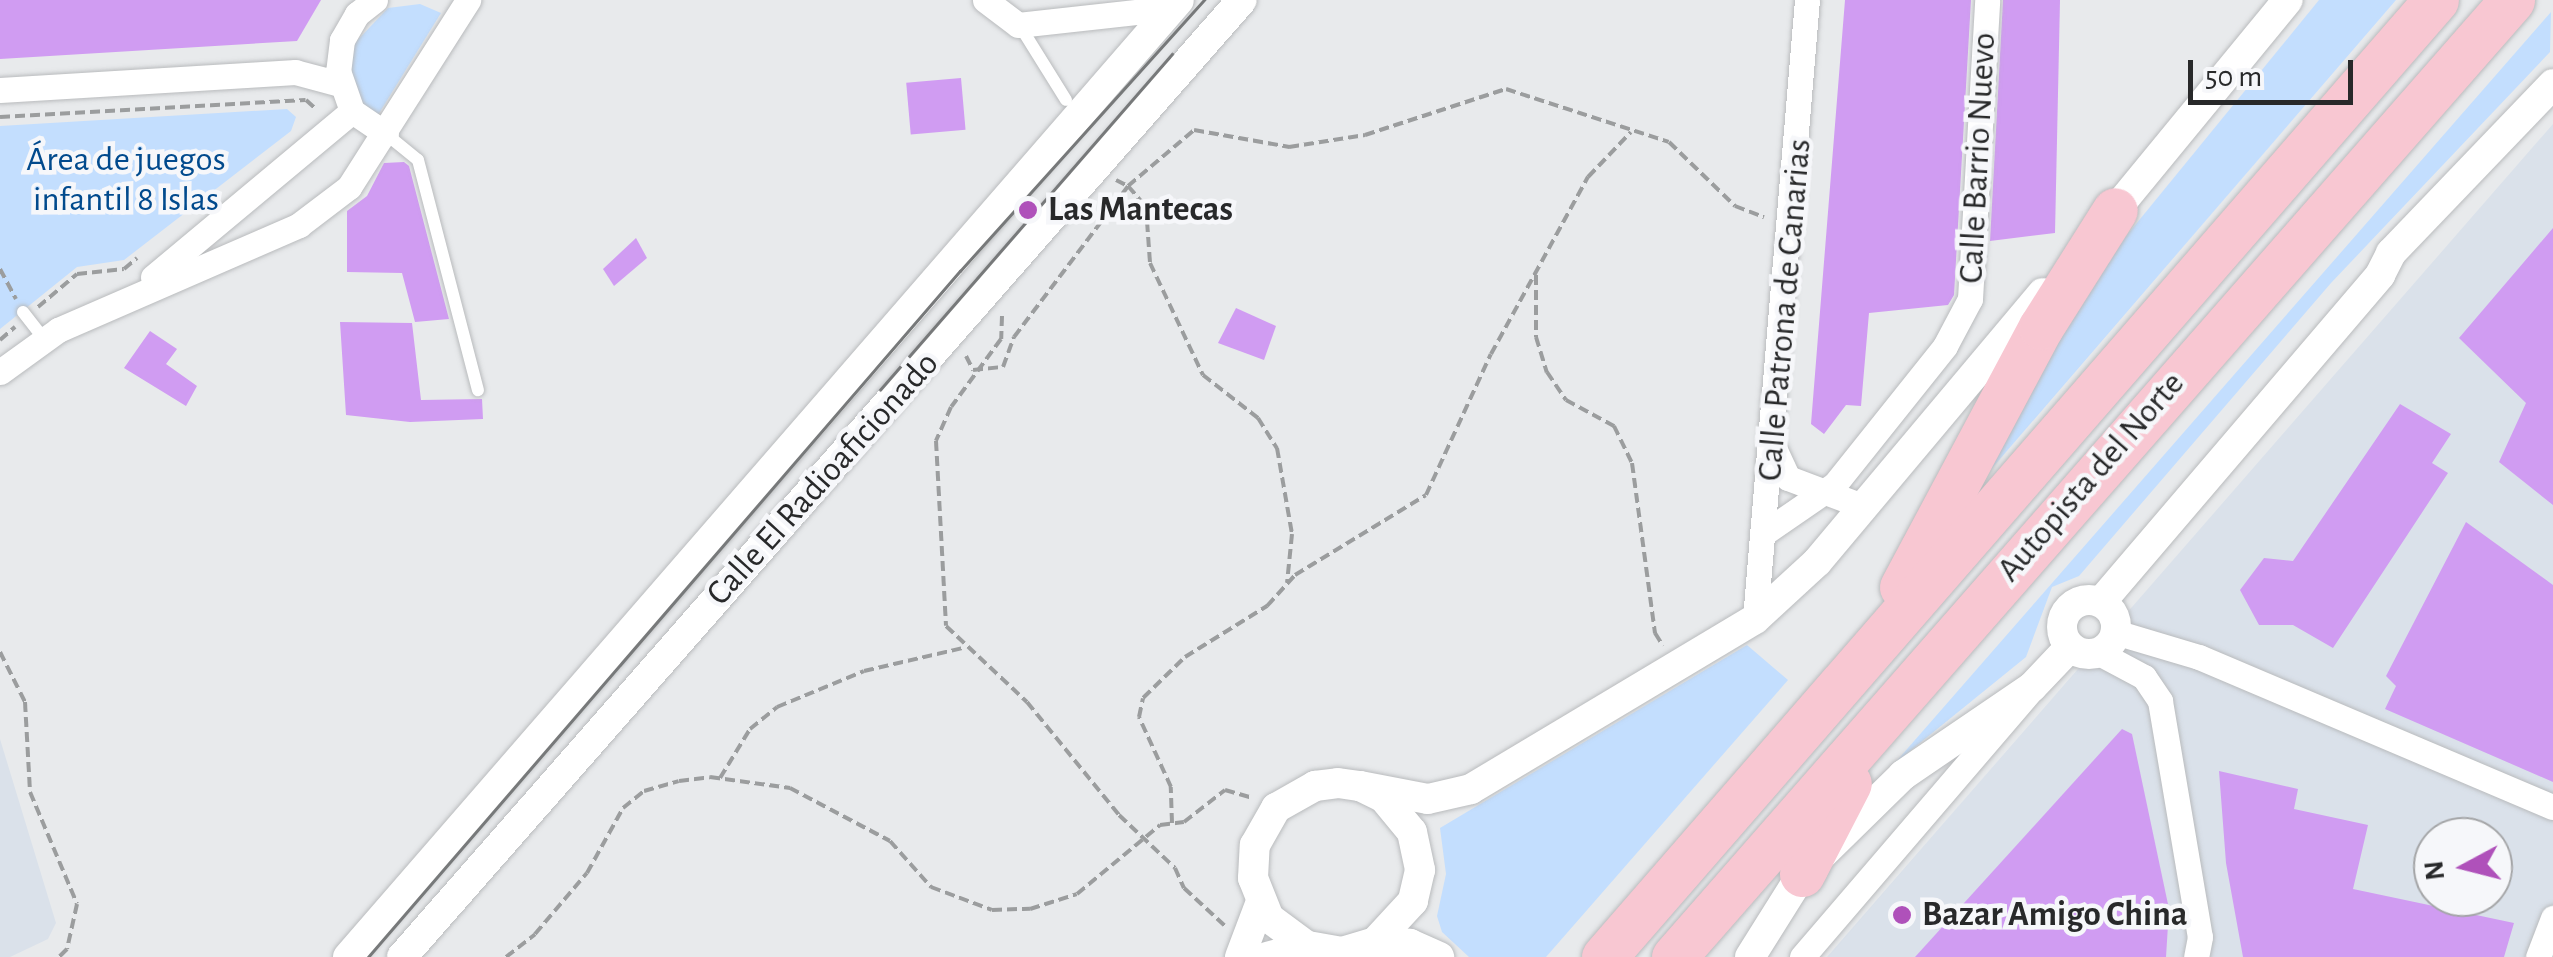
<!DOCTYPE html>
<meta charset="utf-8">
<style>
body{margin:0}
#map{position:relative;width:2553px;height:957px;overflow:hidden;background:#e8eaec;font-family:"Alegreya Sans",sans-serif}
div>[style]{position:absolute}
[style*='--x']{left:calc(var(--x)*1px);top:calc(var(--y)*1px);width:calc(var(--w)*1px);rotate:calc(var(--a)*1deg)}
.built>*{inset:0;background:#dae1ea}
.green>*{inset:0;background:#c3defe}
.building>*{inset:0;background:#d09cf2;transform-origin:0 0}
.path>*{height:4px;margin-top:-2px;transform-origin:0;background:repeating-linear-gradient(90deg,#9b9d9e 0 10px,transparent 0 15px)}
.roads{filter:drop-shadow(0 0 2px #b9bbbd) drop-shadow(0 0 2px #b9bbbd)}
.service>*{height:12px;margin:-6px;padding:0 6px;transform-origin:6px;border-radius:6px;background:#fff}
.minor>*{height:25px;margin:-12.5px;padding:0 12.5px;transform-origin:12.5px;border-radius:12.5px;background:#fff}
.tertiary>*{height:30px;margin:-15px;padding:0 15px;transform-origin:15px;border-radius:15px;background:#fff}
.tertiary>.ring{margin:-15px;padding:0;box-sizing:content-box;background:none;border:30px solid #fff;border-radius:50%}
.motorway>*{height:45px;margin:-22.5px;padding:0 22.5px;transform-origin:22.5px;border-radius:22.5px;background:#f8c7d2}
.tram>*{height:2.5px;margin:-1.25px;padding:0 1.25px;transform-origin:1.25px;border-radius:1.25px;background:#77797a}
.dots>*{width:28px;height:28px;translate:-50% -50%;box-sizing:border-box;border:5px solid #f6f7fa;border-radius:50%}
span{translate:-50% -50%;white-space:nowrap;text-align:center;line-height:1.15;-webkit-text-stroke:9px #f6f7fa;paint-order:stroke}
.street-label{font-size:35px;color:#28292a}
.park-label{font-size:35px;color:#014a8d}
.poi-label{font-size:35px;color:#28292a;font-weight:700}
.left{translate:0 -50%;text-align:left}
.north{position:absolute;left:2413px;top:817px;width:100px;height:100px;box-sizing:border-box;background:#f6f7fa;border:2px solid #a4a5a7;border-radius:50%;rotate:263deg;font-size:28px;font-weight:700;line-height:40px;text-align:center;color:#28292a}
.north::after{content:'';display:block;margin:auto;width:35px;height:45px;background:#af51ba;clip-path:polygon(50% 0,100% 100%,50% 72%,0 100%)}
.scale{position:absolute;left:2188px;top:60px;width:165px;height:45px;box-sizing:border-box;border:5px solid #28292a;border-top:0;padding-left:12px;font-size:30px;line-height:35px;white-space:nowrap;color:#28292a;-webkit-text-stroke:8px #f6f7fa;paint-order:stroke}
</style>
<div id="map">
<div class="built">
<div style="clip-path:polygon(evenodd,2553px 124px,2553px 957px,1827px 957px,2553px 124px,2433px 837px,2493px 837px,2493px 897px,2433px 897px,2433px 837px)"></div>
<div style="clip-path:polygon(0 739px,56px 923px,48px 939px,10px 957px,0 957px)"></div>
</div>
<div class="green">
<div style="clip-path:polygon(2319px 0,2396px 0,1975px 488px,2105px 262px)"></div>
<div style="clip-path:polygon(420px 4px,441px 13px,378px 115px,362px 103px,351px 73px,352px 46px,388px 8px)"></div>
<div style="clip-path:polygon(2551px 12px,2550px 52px,2331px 283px,2079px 576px,2052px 587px,2026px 657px,1894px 764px)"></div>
<div style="clip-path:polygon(287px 109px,296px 117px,291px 131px,124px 260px,77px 267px,0 329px,0 126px)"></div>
<div style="clip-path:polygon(1747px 645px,1788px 680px,1546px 957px,1469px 957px,1442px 932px,1437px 916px,1446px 874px,1440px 828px)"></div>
</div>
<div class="building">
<div style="clip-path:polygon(0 0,321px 0,297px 41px,0 59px)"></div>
<div style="clip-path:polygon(1845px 0,1971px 0,1954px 295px,1948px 305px,1869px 313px,1861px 406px,1846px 405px,1824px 434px,1811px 424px)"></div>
<div style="clip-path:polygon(2003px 0,2060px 0,2055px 233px,1990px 241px)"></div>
<div style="left:961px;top:78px;width:52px;height:55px;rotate:85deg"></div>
<div style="clip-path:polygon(404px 162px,409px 166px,449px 319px,415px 322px,402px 273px,347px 272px,347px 211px,367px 196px,384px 163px)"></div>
<div style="clip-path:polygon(2553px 228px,2553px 505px,2499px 462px,2526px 403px,2459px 338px)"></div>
<div style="clip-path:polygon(636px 238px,647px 258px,614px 286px,603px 269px)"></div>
<div style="clip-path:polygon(1236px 308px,1276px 326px,1264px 360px,1218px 343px)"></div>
<div style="clip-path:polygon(340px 322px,412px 323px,421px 400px,482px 399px,483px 419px,410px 422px,346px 415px)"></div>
<div style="clip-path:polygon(150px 331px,177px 349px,166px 364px,197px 386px,186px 406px,124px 368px)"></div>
<div style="clip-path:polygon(2400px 404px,2451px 434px,2432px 463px,2448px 473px,2333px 648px,2293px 625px,2259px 625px,2240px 590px,2264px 558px,2293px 561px)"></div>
<div style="clip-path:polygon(2466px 522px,2553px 585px,2553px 782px,2385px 709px,2396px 686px,2386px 676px)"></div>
<div style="clip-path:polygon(2122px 729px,2132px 734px,2169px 909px,2166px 957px,1915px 957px)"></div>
<div style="clip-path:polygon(2219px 771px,2298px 789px,2294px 809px,2368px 825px,2353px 889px,2514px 923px,2504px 957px,2243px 957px,2226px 863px)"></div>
</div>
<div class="path">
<div style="--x:0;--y:117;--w:306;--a:-3.2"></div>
<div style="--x:306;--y:100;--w:13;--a:42"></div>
<div style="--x:1116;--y:180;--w:13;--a:27"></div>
<div style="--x:1128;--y:186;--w:87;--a:-40.3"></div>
<div style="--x:1194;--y:130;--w:97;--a:10.1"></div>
<div style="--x:1289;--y:147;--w:77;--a:-9"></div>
<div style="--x:1365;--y:135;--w:148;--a:-18.1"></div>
<div style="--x:1506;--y:89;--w:171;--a:18"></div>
<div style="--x:1669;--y:142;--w:92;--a:44.1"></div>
<div style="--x:1735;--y:206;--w:31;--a:21"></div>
<div style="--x:0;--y:269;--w:34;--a:62"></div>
<div style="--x:1536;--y:275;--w:62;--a:90"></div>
<div style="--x:1536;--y:337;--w:37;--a:73"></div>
<div style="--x:1547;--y:372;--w:34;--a:56"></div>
<div style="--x:1566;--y:400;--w:55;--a:28.4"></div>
<div style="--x:1614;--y:426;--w:41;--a:64.1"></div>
<div style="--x:1632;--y:463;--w:172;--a:82.3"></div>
<div style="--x:1655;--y:633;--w:15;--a:58"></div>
<div style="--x:38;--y:307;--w:51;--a:-40.2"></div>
<div style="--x:77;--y:274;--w:47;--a:-6.1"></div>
<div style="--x:124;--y:269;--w:17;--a:-40"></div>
<div style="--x:1002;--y:316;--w:23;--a:92"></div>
<div style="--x:1001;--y:339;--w:84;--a:126.3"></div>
<div style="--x:951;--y:407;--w:37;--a:114"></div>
<div style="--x:936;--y:441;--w:185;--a:86.9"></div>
<div style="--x:946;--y:626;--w:111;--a:43.2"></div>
<div style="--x:1027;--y:702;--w:146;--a:50.8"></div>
<div style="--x:1119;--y:815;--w:77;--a:43.4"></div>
<div style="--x:1175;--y:868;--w:22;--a:66"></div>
<div style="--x:1184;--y:888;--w:56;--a:42.8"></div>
<div style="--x:0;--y:340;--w:20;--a:-41"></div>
<div style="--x:966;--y:356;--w:16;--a:63"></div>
<div style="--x:973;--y:370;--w:30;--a:-6"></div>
<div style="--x:1003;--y:367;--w:32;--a:-70"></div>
<div style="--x:1014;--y:337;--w:189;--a:-52.9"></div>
<div style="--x:1128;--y:186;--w:28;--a:49"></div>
<div style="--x:1146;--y:207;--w:56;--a:85.9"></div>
<div style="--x:1150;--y:263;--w:124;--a:64.7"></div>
<div style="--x:1203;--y:375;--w:70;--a:38"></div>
<div style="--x:1258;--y:418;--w:36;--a:58"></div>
<div style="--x:1277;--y:448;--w:87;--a:80.1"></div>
<div style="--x:1292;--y:534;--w:49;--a:95.8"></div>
<div style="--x:0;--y:652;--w:56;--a:63.4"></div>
<div style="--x:25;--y:702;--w:90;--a:86.8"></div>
<div style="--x:30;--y:792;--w:121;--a:67.2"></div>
<div style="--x:77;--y:904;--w:46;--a:102.5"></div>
<div style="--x:67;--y:949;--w:11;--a:135"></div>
<div style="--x:720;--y:778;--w:57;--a:-58.5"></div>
<div style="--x:750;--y:729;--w:35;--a:-39"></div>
<div style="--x:777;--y:707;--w:94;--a:-22.5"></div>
<div style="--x:864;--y:671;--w:102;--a:-13.1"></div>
<div style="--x:1172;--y:823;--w:36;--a:-92"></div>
<div style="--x:1171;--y:787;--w:77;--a:-114.6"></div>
<div style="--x:1139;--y:717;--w:19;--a:-78"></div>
<div style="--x:1143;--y:698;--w:59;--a:-44.3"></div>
<div style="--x:1185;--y:657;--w:97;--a:-31.9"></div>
<div style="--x:1267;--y:606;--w:42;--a:-47.9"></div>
<div style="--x:1295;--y:575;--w:153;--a:-31.4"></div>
<div style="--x:1426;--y:495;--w:155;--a:-65.3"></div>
<div style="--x:1491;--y:354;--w:202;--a:-61.3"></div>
<div style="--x:1588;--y:177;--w:62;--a:-46.3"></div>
<div style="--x:506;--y:957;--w:37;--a:-38"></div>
<div style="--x:535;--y:934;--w:80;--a:-49.6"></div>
<div style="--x:587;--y:873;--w:74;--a:-61"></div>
<div style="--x:623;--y:808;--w:27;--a:-39"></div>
<div style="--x:644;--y:791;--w:36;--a:-16"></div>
<div style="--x:679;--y:781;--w:31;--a:-7"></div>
<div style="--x:710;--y:777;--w:81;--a:7.8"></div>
<div style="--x:790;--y:788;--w:113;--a:27.9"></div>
<div style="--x:890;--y:841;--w:62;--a:48.3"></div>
<div style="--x:931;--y:887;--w:65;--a:20.7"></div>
<div style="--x:992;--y:910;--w:38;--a:-2"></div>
<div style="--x:1030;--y:909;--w:49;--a:-17.7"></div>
<div style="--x:1077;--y:894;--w:108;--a:-39.7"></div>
<div style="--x:1160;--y:825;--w:24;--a:-7"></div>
<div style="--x:1184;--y:822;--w:52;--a:-38"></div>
<div style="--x:1225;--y:790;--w:29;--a:16"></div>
</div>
<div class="roads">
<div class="service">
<div style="--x:1020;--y:26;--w:87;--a:58.1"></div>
<div style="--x:386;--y:134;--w:41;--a:39.1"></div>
<div style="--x:418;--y:160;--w:238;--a:75.4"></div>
<div style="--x:23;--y:312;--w:33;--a:52"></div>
</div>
<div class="minor">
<div style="--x:375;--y:0;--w:23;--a:142"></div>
<div style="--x:357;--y:14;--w:30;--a:120"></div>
<div style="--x:342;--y:40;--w:31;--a:97"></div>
<div style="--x:338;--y:71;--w:42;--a:70.7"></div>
<div style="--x:352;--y:111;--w:41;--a:34.1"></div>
<div style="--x:985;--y:0;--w:41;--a:37.1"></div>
<div style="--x:1018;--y:25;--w:155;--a:-6.3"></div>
<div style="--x:0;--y:90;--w:296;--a:-3.5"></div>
<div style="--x:295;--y:72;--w:47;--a:14.9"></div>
<div style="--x:153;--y:277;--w:259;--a:-39.8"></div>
<div style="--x:0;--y:372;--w:72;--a:-35.9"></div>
<div style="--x:58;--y:330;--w:263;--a:-23.5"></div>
<div style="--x:299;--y:225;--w:63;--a:-37.2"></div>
<div style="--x:349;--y:187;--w:222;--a:-57.5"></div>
<div style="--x:1774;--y:448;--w:33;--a:65"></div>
<div style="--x:1788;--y:478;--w:82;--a:20.6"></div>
<div style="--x:1764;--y:533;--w:86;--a:-34.6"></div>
<div style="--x:1835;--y:484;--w:176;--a:-51.4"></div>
<div style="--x:1945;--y:346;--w:53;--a:-62"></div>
<div style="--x:1970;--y:299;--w:299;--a:-86.7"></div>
<div style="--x:1755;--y:619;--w:621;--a:-85.2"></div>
<div style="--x:2115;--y:632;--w:88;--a:16.6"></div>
<div style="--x:2199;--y:657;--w:384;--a:23"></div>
<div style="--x:2099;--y:653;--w:51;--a:28.1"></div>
<div style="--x:2144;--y:677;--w:29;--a:56"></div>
<div style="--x:2160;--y:701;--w:239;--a:80.4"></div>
<div style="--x:2200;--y:937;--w:20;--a:101"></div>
<div style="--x:1802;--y:957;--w:349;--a:-49.4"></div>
<div style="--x:2538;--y:957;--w:42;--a:-69"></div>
</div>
<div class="tertiary">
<div style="--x:2103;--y:225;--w:291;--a:-50.6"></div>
<div class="ring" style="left:2062px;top:600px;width:24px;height:24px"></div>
<div style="--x:2101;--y:602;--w:430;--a:-49.5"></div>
<div style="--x:2380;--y:275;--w:25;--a:-63"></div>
<div style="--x:2391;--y:253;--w:234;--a:-46.2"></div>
<div style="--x:1360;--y:786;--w:25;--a:26"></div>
<div style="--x:1383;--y:797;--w:45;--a:50.4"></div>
<div style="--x:1412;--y:832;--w:39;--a:78"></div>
<div style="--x:1420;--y:870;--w:32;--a:103"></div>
<div style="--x:1413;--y:901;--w:56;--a:132.8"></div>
<div style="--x:1375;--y:942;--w:34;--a:163"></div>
<div style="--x:1342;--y:952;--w:36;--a:-170"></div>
<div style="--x:1307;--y:946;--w:47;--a:-143.6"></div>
<div style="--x:1269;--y:918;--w:43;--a:-111.8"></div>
<div style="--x:1253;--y:878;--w:33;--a:-87"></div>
<div style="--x:1255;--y:845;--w:43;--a:-60.4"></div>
<div style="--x:1276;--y:808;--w:45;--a:-29.4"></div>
<div style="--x:1315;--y:786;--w:23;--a:-7"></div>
<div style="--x:1338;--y:783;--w:22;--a:8"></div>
<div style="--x:1360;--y:786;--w:69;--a:10.8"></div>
<div style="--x:1428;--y:799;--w:44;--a:-13.1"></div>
<div style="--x:1471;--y:789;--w:331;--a:-30.9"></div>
<div style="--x:1755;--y:619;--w:84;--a:-42.6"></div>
<div style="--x:1817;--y:562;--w:351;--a:-50"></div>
<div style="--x:1375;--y:942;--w:35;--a:3"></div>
<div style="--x:1410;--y:944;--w:32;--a:24"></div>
<div style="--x:348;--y:957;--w:1267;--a:-49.03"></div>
<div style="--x:402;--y:957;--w:1273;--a:-48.73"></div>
<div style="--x:1240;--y:957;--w:57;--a:-69.3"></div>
<div style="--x:1267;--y:957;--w:41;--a:-15.4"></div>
<div style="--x:1750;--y:957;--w:98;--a:-57.9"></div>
<div style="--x:1802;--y:874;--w:141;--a:-44.4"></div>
<div style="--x:1903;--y:775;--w:156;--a:-34.3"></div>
<div style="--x:2032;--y:687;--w:55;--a:-46.5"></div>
</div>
<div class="motorway">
<div style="--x:1902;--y:587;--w:295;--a:-61.9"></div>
<div style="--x:2041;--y:327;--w:138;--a:-57.7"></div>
<div style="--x:1802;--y:874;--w:102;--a:-62.7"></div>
<div style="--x:1604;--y:957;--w:1268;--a:-49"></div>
<div style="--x:1674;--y:957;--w:1272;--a:-48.79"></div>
</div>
</div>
<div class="tram">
<div style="--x:880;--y:390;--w:445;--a:-49"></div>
<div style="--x:368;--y:957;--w:906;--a:-49.21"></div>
<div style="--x:960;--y:271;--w:365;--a:-48"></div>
</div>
<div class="dots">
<div style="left:1028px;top:210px;background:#af51ba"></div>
<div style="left:1902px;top:915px;background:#af51ba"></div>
</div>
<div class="street-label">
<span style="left:1978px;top:158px;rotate:-87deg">Calle Barrio Nuevo</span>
<span style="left:1785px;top:310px;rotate:-85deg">Calle Patrona de Canarias</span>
<span style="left:2091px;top:477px;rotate:-49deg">Autopista del Norte</span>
<span style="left:823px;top:479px;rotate:-48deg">Calle El Radioaficionado</span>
</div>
<div class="park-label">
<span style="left:126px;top:180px">Área de juegos<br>infantil 8 Islas</span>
</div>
<div class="poi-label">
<span class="left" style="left:1048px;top:210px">Las Mantecas</span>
<span class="left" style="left:1922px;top:915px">Bazar Amigo China</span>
</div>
<div class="north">N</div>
<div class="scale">50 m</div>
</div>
